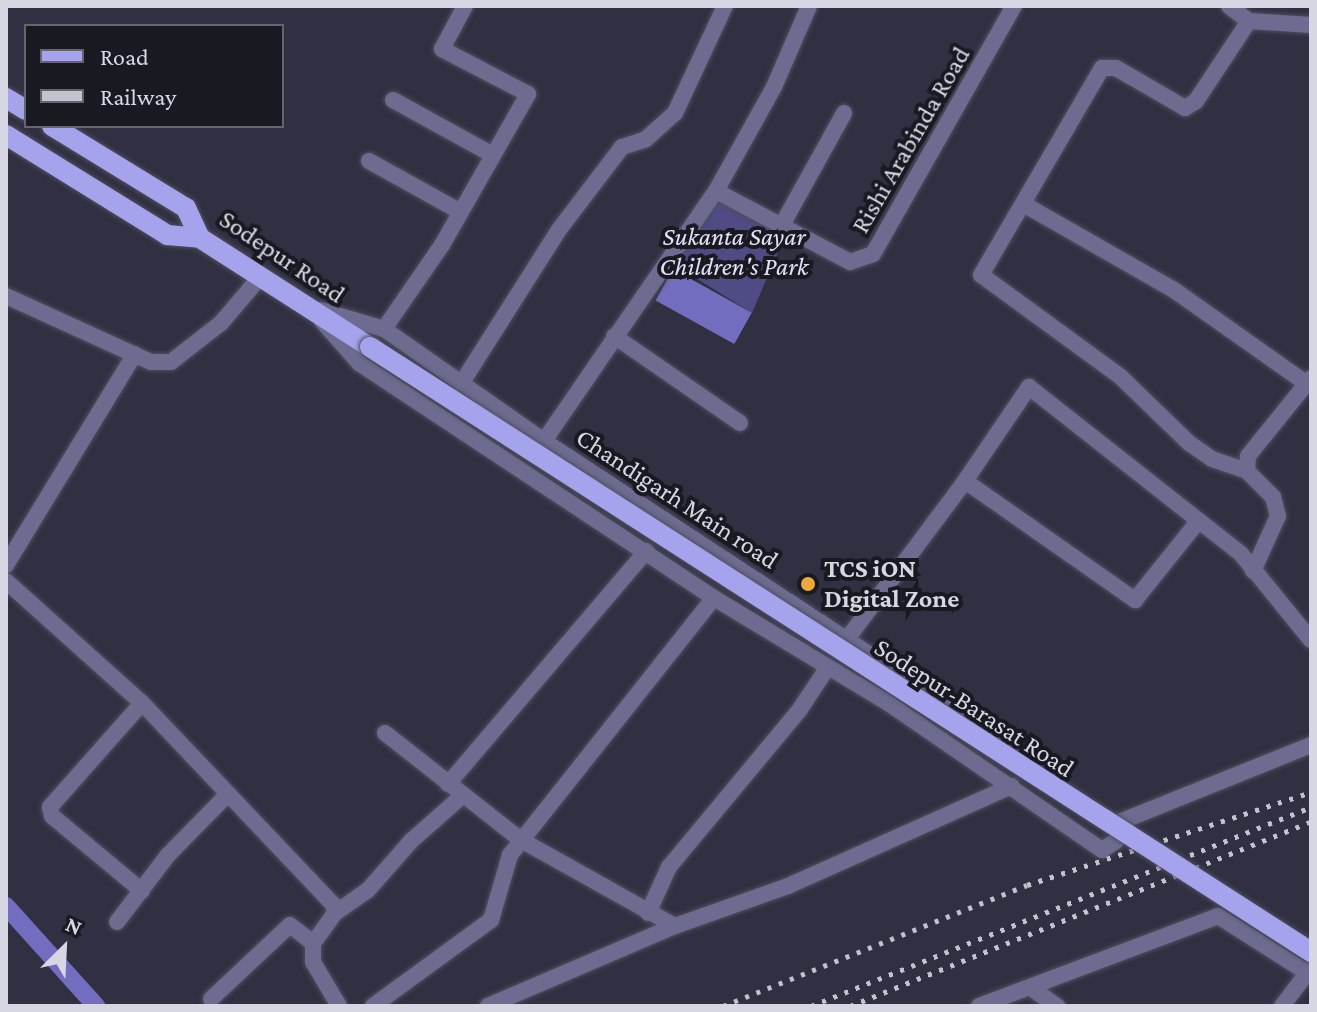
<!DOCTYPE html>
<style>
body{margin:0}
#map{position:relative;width:1317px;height:1012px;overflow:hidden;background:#303042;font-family:"Crimson Pro",serif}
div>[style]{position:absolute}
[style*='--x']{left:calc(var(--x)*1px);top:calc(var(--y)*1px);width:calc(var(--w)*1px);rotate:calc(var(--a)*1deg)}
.green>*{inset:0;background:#4f4b84}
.water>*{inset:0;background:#736dbf;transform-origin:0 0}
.canal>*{height:18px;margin:-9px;padding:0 9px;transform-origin:9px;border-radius:9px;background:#736dbf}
.roads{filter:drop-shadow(0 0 2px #4e4e5f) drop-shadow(0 0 2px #4e4e5f)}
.minor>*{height:16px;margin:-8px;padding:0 8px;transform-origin:8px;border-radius:8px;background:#6d6c90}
.tertiary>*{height:16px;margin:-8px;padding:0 8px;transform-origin:8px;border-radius:8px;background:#6d6c90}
.primary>*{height:20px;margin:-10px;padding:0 10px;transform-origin:10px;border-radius:10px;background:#a6a3ed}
.rail>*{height:5px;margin-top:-2.5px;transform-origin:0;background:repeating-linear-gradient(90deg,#c3c3d0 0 4px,transparent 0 12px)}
.bridges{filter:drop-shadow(0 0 2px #4e4e5f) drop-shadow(0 0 2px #4e4e5f)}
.primary-bridge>*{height:20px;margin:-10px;padding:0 10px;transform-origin:10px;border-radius:10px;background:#a6a3ed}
.dots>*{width:22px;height:22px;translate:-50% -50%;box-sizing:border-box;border:4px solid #191921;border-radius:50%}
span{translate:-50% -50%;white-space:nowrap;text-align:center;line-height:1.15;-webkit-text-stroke:8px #191921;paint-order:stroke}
.street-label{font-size:26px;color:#d7d7e3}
.park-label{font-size:26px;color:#e1e1f8;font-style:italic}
.poi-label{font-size:26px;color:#d7d7e3;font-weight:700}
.left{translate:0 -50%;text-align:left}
.frame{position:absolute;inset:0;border:8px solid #d7d7e3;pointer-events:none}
.legend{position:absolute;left:24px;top:24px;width:260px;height:104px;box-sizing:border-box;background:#191921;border:2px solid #65656f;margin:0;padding:10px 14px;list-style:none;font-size:24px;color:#d7d7e3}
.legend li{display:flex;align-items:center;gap:16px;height:40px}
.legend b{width:40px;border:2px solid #65656f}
.north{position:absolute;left:24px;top:908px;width:80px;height:80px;-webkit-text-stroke:6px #191921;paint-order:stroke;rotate:24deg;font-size:22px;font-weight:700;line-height:32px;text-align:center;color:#d7d7e3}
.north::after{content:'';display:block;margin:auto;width:28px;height:36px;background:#d7d7e3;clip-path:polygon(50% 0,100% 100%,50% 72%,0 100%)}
</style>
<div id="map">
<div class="green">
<div style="clip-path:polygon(719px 199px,787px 231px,752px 313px,675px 265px)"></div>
</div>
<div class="water">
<div style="left:673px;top:269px;width:90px;height:36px;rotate:29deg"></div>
</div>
<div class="canal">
<div style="--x:6;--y:906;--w:135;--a:48"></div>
</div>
<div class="roads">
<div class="minor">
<div style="--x:1229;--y:6;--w:25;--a:37"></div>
<div style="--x:1249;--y:21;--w:62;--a:3.7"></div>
<div style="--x:393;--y:100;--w:114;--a:28.8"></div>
<div style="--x:369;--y:161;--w:105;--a:29"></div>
<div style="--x:716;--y:191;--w:119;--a:-60.9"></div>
<div style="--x:774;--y:87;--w:88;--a:-66.6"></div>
<div style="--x:1025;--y:205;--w:172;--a:29.7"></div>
<div style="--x:1174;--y:290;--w:161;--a:35.2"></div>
<div style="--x:782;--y:225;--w:128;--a:-61"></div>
<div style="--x:6;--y:296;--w:159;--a:24.5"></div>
<div style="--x:151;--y:362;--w:20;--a:0"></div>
<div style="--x:171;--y:362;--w:63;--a:-38"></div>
<div style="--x:221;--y:323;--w:62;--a:-49.6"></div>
<div style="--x:320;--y:310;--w:67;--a:16.5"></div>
<div style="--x:384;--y:329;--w:195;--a:35"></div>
<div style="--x:544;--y:441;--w:571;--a:33.27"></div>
<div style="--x:322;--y:321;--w:56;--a:48.6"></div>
<div style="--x:359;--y:363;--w:426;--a:33.5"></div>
<div style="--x:714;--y:598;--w:203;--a:31.1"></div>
<div style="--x:888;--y:703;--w:260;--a:34.5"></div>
<div style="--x:1102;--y:850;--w:17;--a:-33"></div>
<div style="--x:1116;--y:841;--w:21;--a:-73"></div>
<div style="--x:384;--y:329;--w:102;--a:-55.4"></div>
<div style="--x:442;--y:245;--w:174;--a:-60.3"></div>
<div style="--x:528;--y:94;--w:97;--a:-152.4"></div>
<div style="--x:442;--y:49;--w:49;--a:-61.9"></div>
<div style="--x:614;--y:336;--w:153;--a:34.6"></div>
<div style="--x:1247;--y:471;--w:37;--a:-161"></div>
<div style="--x:1212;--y:459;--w:28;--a:-145"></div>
<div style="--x:1189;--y:443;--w:95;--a:-135.9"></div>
<div style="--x:1121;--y:377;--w:173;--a:-143.9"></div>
<div style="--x:981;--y:275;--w:240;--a:-59.7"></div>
<div style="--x:1102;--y:68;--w:14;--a:0"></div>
<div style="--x:1116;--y:68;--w:80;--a:30.1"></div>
<div style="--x:1185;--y:108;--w:13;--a:-32"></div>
<div style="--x:1196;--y:101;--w:96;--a:-56.5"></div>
<div style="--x:965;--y:481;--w:114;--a:-55.8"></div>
<div style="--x:1029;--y:387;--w:270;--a:38.2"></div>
<div style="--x:1241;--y:554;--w:111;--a:50.9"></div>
<div style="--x:6;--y:565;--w:247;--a:-58.6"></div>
<div style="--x:1253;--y:571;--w:60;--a:-65.6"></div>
<div style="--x:1278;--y:516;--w:20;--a:-105"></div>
<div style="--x:1273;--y:497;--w:37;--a:-135"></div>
<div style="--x:1247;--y:471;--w:15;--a:-86"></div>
<div style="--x:1248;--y:456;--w:100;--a:-51.1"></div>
<div style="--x:6;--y:581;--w:183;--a:41.9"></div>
<div style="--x:142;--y:703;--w:277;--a:46.5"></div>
<div style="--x:333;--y:904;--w:9;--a:77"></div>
<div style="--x:335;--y:913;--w:37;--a:126"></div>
<div style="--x:313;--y:943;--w:19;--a:90"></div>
<div style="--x:313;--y:962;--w:51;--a:59.4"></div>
<div style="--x:847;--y:639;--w:197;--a:-53.2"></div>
<div style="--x:965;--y:481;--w:208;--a:35"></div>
<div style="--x:1135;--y:600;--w:102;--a:-51.3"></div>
<div style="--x:142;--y:703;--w:139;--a:131.5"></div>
<div style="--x:50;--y:807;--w:9;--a:77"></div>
<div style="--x:52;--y:816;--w:117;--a:39.8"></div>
<div style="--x:385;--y:733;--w:173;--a:38.2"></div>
<div style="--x:521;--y:840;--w:176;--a:29.2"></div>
<div style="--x:675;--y:926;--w:120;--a:-19.5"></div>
<div style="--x:788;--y:886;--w:245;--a:-24.1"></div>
<div style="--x:448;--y:784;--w:306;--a:-49.6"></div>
<div style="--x:1122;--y:821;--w:204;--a:-21.9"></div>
<div style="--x:335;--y:913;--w:40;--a:-34.9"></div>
<div style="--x:368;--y:890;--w:65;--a:-48.7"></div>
<div style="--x:411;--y:841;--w:68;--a:-41.4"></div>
<div style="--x:648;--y:913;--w:51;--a:-65.5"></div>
<div style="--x:669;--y:867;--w:205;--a:-50.3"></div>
<div style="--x:800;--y:709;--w:50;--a:-56.3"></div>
<div style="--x:117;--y:922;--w:84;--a:-52.7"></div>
<div style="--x:168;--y:855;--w:84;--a:-45.5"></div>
<div style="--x:1031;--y:988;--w:32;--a:35"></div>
<div style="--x:211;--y:999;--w:108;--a:-43.1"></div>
<div style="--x:290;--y:925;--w:29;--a:38"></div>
<div style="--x:373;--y:1006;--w:146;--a:-36.1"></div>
<div style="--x:491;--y:920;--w:68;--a:-73.7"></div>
<div style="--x:510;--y:855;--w:328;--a:-51.6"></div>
<div style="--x:488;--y:1006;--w:203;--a:-23.2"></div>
<div style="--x:1282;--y:1006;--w:48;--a:-52.7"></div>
</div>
<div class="tertiary">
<div style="--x:461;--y:384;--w:181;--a:-57.6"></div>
<div style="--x:558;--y:231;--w:106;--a:-52.7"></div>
<div style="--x:622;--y:147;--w:25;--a:-18"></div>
<div style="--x:646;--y:139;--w:39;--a:-42"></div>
<div style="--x:675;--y:113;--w:118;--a:-65"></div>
<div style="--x:544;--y:441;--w:303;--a:-55.5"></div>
<div style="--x:716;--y:191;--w:152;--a:27.9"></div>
<div style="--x:850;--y:262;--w:24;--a:-19"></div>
<div style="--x:873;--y:254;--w:285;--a:-60.4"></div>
<div style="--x:979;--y:1006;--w:255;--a:-20.6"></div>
<div style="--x:1218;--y:916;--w:110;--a:32.4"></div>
</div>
<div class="primary">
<div style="--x:6;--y:98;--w:23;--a:31"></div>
<div style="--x:52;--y:126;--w:157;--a:31.5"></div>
<div style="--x:186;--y:208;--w:33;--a:65"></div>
<div style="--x:200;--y:238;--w:202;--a:32.7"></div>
<div style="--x:6;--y:135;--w:190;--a:31.8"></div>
<div style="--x:167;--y:235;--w:33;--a:5"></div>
</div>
</div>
<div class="rail">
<div style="--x:723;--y:1006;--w:327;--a:-21.7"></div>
<div style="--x:1027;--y:885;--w:299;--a:-18.1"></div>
<div style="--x:811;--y:1006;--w:538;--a:-21.7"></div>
<div style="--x:850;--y:1006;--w:496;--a:-21.8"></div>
</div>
<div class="bridges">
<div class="primary-bridge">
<div style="--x:370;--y:347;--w:1119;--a:32.74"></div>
</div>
</div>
<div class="dots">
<div style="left:808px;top:584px;background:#eca93a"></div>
</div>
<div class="street-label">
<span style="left:911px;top:140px;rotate:-60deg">Rishi Arabinda Road</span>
<span style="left:282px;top:257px;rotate:34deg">Sodepur Road</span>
<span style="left:677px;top:499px;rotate:33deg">Chandigarh Main road</span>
<span style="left:974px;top:708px;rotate:33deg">Sodepur-Barasat Road</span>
</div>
<div class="park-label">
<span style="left:734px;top:252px">Sukanta Sayar<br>Children's Park</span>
</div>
<div class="poi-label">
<span class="left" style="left:824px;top:584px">TCS iON<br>Digital Zone</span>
</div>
<div class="frame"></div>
<ul class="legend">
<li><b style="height:10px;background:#a6a3ed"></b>Road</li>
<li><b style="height:10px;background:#c3c3d0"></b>Railway</li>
</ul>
<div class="north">N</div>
</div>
